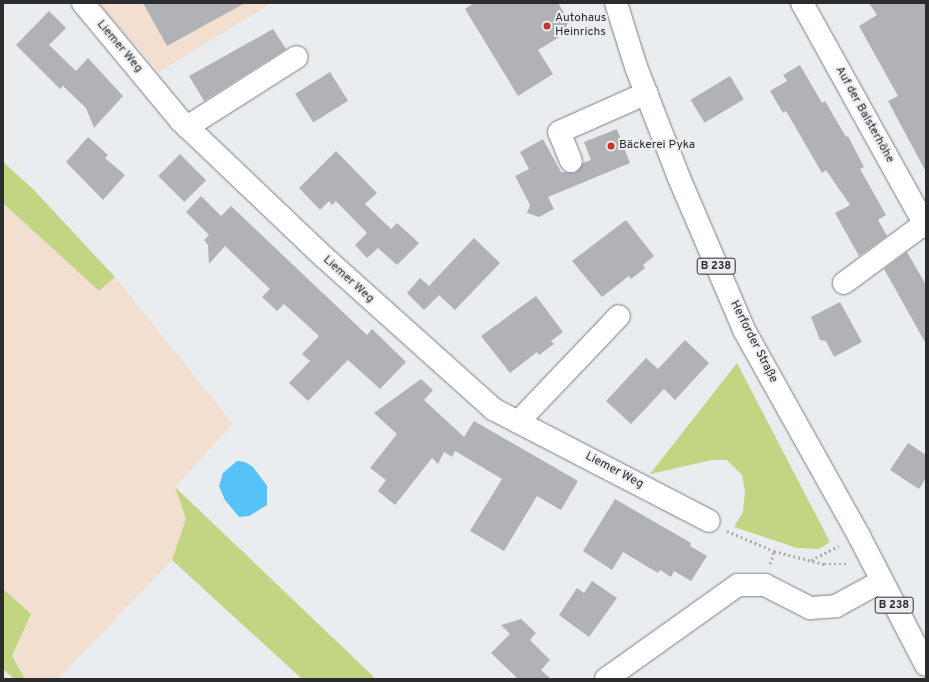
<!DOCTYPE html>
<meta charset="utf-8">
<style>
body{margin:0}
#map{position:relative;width:929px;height:682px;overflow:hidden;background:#eaedf0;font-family:Overpass,sans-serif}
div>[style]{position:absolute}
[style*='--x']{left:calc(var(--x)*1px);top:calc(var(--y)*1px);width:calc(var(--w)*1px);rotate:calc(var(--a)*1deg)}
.industrial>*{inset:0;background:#f2dfcf}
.green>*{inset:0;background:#c1d582}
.water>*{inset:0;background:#56c2f5}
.building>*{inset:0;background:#b0b2b6;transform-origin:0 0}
.path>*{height:2.5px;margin-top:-1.25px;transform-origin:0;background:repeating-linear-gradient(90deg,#aaacaf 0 2px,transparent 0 5px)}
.roads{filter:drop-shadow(0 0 1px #7c7e81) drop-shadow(0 0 1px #7c7e81)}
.minor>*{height:22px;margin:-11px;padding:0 11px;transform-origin:11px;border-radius:11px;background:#fff}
.major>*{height:22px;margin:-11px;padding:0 11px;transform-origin:11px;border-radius:11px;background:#fff}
.dots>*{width:11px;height:11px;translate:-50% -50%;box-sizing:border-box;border:2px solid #eaedf0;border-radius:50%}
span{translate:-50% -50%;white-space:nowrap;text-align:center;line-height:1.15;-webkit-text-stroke:4px #eaedf0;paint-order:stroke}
.shield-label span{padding:1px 3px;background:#eaedf0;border:1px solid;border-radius:3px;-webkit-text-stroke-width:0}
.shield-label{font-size:11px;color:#2b2c2e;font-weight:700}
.poi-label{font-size:12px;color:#2b2c2e}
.left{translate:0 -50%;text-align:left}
.street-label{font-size:12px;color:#2b2c2e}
.frame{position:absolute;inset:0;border:4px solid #2b2c2e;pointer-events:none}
</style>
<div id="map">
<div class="industrial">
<div style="clip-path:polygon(98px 3px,272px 3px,159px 72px)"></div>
<div style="clip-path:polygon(3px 203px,99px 291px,115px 277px,233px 424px,175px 487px,186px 519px,172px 560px,58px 679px,25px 679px,12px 657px,31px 614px,3px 589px)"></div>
</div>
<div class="green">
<div style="clip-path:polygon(3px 162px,33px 189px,115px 277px,99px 291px,3px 203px)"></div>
<div style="clip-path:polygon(737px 363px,830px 542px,819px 549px,797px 548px,734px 527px,743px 512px,745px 492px,742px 475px,727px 460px,712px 460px,650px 474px)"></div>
<div style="clip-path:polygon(175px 487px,376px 679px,302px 679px,172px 560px,186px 519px)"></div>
<div style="clip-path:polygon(3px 589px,31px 614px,12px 656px,25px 679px,14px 679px,3px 669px)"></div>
</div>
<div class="water">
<div style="clip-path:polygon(237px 461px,245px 462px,253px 467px,267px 486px,267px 505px,249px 516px,239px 517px,225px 500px,219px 486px,223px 473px)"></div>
</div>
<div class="building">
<div style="clip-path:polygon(143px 3px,245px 3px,167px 46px)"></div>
<div style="clip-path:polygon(474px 3px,558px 3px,569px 21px,561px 36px,538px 50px,553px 74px,518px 96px,465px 9px)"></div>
<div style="clip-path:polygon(869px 3px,926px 3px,926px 172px,888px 101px,898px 96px,859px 26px,877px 15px)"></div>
<div style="clip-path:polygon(49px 11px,66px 28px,49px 45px,76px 71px,88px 58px,123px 96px,94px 128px,86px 108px,63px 86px,60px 89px,16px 45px)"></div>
<div style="clip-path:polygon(273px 29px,286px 49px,204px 101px,189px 76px)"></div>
<div style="clip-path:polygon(800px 65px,822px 103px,825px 101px,846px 137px,848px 136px,864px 167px,860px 169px,886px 215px,878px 220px,887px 236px,859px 256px,835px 213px,850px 205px,826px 170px,822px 173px,786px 111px,783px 113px,770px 91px,787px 81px,783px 75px)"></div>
<div style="left:330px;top:72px;width:34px;height:41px;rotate:58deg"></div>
<div style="left:730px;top:76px;width:27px;height:46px;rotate:59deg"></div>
<div style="clip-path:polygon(617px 129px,630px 163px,548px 197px,554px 209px,539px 217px,527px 213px,530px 205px,515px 176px,529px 169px,520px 152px,543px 139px,561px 172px,575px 173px,583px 163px,591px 160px,584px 142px)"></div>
<div style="clip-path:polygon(88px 137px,108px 155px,105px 158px,125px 175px,103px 200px,66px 162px)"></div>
<div style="clip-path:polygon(336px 151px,377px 193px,365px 204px,391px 229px,397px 223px,419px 243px,397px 265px,378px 248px,367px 258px,355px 245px,367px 233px,336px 201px,332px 205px,329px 201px,320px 210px,299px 188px)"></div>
<div style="left:180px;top:154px;width:37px;height:31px;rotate:45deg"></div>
<div style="clip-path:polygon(201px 196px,221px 216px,231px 206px,367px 335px,372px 329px,406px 362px,380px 389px,348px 360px,308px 401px,289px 383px,310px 361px,302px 354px,319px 336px,284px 304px,277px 311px,262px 297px,270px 289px,225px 246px,209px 264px,208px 245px,204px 240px,209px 235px,186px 212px)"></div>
<div style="clip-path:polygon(626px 220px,654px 256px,643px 265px,645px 268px,631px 279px,629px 276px,602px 297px,572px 261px)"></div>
<div style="clip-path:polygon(474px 238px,500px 263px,455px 310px,439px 295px,424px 310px,407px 293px,420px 278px,429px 286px)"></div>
<div style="clip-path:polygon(907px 252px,926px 285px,926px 344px,884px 269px)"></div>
<div style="clip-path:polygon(536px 296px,563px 332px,551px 341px,554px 344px,539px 355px,537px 352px,510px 373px,481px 336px)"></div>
<div style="clip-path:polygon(840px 302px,862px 342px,834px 357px,826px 341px,820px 340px,811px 317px)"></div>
<div style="clip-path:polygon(685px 340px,709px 363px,675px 400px,664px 389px,631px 424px,606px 401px,646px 358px,658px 369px)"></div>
<div style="clip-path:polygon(421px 379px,433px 390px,424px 400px,464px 437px,474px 421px,578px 481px,561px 510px,537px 496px,504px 551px,470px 531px,502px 479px,455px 451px,452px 457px,444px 452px,438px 464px,432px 458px,395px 505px,378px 491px,386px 480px,370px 468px,397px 434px,374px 413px)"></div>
<div style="clip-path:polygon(908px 443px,926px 455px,926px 478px,919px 489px,890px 470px)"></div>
<div style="clip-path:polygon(615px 499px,691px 543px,690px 546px,707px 556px,691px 581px,674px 571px,671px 577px,660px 570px,658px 573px,623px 552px,612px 570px,583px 551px)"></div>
<div style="clip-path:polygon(592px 581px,617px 598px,589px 637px,559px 615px,577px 588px,584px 593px)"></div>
<div style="clip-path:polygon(521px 619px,536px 633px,530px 640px,550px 660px,541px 670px,551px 679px,518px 679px,491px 653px,510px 634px,501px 625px)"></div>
</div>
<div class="path">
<div style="--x:727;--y:531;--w:51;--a:23.1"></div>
<div style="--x:774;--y:551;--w:52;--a:14.6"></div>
<div style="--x:824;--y:564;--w:24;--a:0"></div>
<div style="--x:811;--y:560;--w:31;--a:-27"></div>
<div style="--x:770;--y:564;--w:14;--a:-73"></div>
</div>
<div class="roads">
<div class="minor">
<div style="--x:83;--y:3;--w:152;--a:50.3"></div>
<div style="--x:180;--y:120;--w:200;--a:43.6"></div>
<div style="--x:325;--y:258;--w:226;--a:41.9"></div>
<div style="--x:493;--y:409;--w:243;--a:27.4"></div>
<div style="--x:802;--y:3;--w:256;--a:61"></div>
<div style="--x:187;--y:127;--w:130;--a:-32.5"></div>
<div style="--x:571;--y:161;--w:31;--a:-112"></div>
<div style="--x:559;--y:132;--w:96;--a:-23.9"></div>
<div style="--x:844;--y:283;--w:99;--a:-36.4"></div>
<div style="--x:518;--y:422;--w:146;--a:-46.4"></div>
<div style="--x:606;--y:679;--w:162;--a:-35.5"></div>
<div style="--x:738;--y:585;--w:27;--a:0"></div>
<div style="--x:765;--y:585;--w:51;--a:27.1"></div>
<div style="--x:810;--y:608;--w:26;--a:-4"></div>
<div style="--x:836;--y:606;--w:52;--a:-28.5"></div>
</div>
<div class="major">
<div style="--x:616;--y:3;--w:67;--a:72.6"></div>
<div style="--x:636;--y:67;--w:119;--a:68.8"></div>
<div style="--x:679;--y:178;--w:165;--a:66.8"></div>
<div style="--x:744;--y:330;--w:236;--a:60.8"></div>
<div style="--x:859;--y:536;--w:145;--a:62.6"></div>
</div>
</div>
<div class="dots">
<div style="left:547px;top:26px;background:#c3362a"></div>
<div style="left:611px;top:146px;background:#c3362a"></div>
</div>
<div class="shield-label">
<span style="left:716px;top:266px">B 238</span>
<span style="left:894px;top:605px">B 238</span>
</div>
<div class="poi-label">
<span class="left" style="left:555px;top:26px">Autohaus<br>Heinrichs</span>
<span class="left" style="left:619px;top:146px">Bäckerei Pyka</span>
</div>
<div class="street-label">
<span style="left:119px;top:47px;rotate:50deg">Liemer Weg</span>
<span style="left:864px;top:115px;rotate:61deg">Auf der Balsterhöhe</span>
<span style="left:348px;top:280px;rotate:42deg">Liemer Weg</span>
<span style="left:753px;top:342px;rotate:63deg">Herforder Straße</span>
<span style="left:614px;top:471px;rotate:28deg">Liemer Weg</span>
</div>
<div class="frame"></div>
</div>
